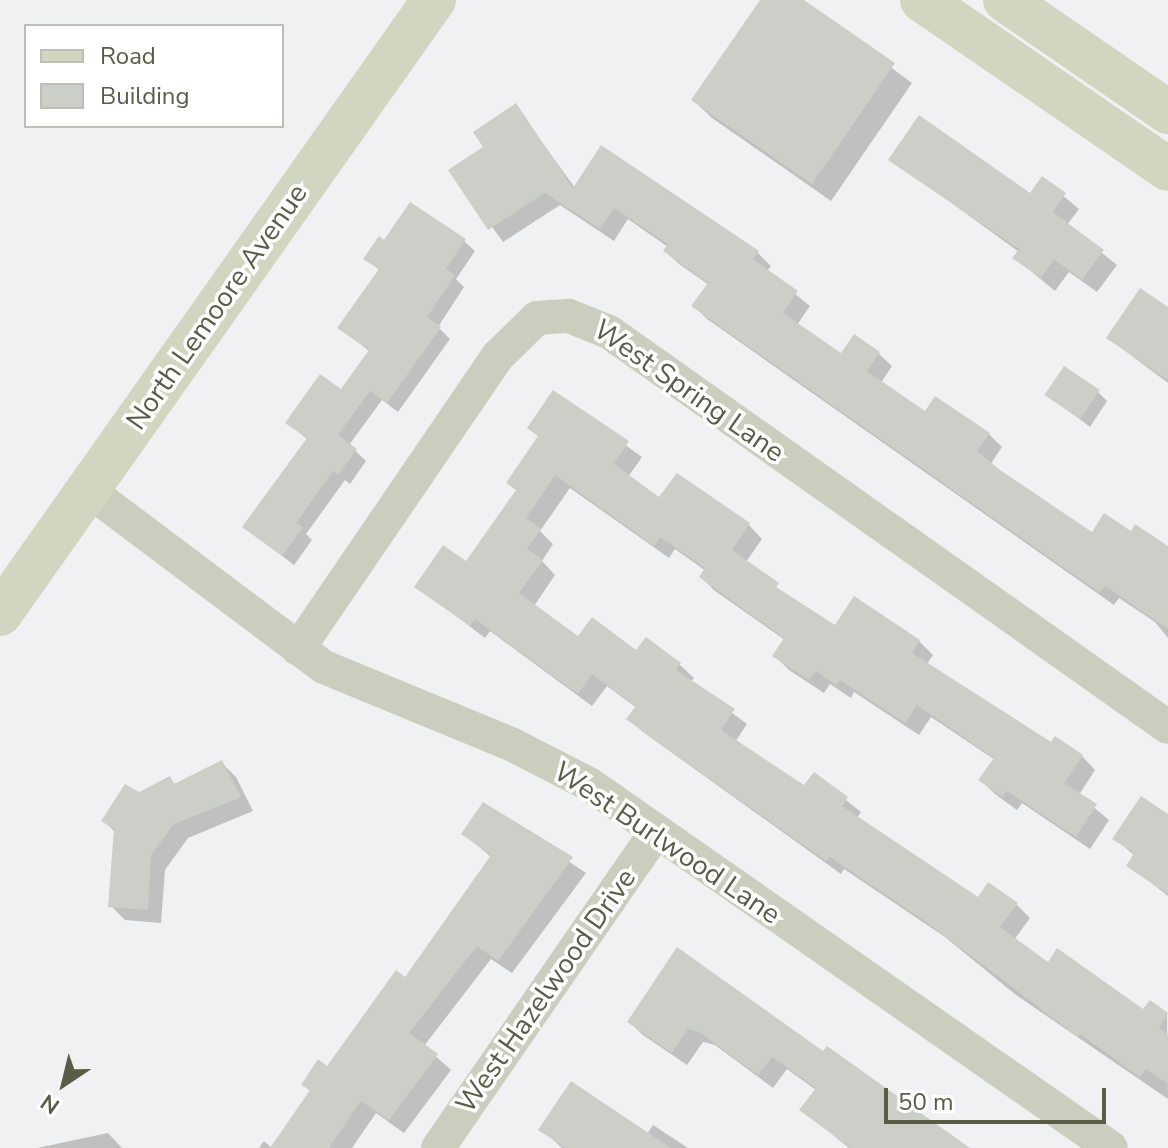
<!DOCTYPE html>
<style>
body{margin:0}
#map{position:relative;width:1168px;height:1148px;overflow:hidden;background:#f0f1f2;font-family:"Nunito Sans",sans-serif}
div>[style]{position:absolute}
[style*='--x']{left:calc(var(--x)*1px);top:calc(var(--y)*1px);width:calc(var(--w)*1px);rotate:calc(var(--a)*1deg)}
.shadow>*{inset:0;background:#0003}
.building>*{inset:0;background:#cccfc7;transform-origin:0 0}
.minor>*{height:34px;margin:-17px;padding:0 17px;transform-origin:17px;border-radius:17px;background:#cbcebe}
.secondary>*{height:44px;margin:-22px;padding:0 22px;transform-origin:22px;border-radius:22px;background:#d1d6c1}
span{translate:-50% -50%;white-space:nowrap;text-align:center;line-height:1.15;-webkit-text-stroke:7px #fff;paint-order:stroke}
.street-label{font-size:28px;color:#595d48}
.legend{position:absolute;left:24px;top:24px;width:260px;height:104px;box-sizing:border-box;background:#fff;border:2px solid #bdbeb6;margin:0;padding:10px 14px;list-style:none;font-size:24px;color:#595d48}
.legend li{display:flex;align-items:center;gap:16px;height:40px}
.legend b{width:40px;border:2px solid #bdbeb6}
.north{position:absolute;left:24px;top:1044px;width:80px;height:80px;-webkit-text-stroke:6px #fff;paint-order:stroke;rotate:215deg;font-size:22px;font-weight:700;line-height:32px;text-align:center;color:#595d48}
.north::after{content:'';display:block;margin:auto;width:28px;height:36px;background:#595d48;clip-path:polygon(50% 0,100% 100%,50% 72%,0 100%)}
.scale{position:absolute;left:884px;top:1088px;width:222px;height:36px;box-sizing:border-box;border:4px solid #595d48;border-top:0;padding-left:10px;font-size:24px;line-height:28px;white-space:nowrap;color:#595d48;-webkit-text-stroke:6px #fff;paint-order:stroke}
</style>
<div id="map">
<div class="shadow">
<div style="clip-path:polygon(763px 0,800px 0,912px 83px,831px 201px,712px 118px,693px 100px)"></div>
<div style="clip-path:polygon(516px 106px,575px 188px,602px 148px,758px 253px,771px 266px,767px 271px,810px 306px,797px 325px,842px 356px,878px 353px,892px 366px,881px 383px,926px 413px,989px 434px,1002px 447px,990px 465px,1092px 535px,1131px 534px,1168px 549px,1168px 638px,1155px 622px,1119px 598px,1114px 605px,707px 319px,694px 306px,709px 285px,679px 264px,665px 251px,668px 247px,628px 219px,614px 241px,560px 205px,503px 242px,451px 170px,486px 147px)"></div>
<div style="clip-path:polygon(891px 159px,1031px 196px,1043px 179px,1079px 209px,1067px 225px,1117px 265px,1097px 292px,1069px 272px,1055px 291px,1015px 258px,1019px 252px)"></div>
<div style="clip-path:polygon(464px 241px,475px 251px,456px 279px,464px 287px,438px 327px,450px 339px,398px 412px,382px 400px,349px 445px,366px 461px,350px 484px,345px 480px,306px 534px,312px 540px,294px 565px,245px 527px,308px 440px,288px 423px,342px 392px,370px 352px,340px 327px,380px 271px,366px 258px,385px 242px)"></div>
<div style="clip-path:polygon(1168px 310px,1168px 383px,1108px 338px)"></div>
<div style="clip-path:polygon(1098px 392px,1107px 401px,1090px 427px,1047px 395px)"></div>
<div style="clip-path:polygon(553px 393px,642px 457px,628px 477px,660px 500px,677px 475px,749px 525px,762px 539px,746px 562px,791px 599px,835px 628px,919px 641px,933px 655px,927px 664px,1052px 744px,1082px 756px,1095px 770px,1079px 795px,1109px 820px,1090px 849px,1022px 803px,1017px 810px,995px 794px,981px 780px,995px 760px,931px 717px,919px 735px,854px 692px,851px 698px,830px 684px,824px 693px,789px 670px,775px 656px,785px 640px,715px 591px,701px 577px,706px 571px,675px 549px,669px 558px,570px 488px,540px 531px,553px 544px,542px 561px,555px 575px,534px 606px,579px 638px,680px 665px,694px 678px,690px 682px,747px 724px,735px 742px,804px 788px,814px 775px,861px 812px,857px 818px,978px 900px,1016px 904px,1030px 918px,1014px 940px,1048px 965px,1143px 1012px,1150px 1003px,1167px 1015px,1168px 1099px,1016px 995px,945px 937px,844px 869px,841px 874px,643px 732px,629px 719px,637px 708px,607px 686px,592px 706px,490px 631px,485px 638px,417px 586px,466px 563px,517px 491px,508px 483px,539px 437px,530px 428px)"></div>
<div style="clip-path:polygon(222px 763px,236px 777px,253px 811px,188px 838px,165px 870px,161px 923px,125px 920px,111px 906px,116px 833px,104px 821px,170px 779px,176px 785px)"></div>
<div style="clip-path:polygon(484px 805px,586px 873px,512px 973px,491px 959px,424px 1046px,451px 1070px,404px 1133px,376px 1113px,352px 1148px,259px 1148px,264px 1141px,272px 1148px,311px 1092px,303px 1084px,327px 1068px,406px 979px,491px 857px,464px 834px)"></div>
<div style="clip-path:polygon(1168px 818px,1168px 896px,1128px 865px,1135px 856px,1115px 839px)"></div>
<div style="clip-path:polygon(677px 950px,824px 1054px,966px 1148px,849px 1148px,802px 1110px,816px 1090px,787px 1069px,773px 1088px,715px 1045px,703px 1042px,687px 1065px,643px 1035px,629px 1022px)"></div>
<div style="clip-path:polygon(653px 1125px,688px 1148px,562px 1148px,541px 1129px,647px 1134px)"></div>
<div style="clip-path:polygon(108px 1133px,122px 1148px,37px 1148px)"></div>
</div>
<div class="building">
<div style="clip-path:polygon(760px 0,804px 0,895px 63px,812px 184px,691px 100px)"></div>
<div style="clip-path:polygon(516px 103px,573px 188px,601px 145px,759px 251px,753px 259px,798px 291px,783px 313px,841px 353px,854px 334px,880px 352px,867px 371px,925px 411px,935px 396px,990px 433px,977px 451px,1000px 470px,1092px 532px,1104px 513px,1131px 531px,1135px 524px,1168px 546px,1168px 629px,1105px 586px,1100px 593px,691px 306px,708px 283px,663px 251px,668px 244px,614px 208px,600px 229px,545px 193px,488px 230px,448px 170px,483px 147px,473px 132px)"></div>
<div style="clip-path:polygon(919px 115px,1030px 193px,1042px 176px,1066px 193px,1053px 212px,1104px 250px,1082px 280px,1054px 259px,1041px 278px,1012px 258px,1019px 249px,888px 160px)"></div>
<div style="clip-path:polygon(410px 202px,466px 239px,446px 269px,455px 275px,427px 317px,441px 327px,387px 403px,370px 391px,338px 435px,357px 449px,338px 475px,333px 471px,296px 523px,303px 527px,282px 556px,242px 527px,307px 438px,285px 423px,320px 374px,341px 389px,369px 350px,337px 328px,379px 269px,363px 259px,379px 236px,384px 240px)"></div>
<div style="clip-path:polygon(1140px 288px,1168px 307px,1168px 380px,1106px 338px)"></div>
<div style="left:1064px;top:366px;width:43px;height:35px;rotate:34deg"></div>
<div style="clip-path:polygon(553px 390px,629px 441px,614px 464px,659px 497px,677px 473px,750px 523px,732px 550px,779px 583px,776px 587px,835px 625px,854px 596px,920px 640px,912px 653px,1051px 742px,1055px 736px,1083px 755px,1064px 783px,1097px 804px,1076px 837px,1007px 791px,1002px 797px,978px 780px,994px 758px,917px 705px,905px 723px,840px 680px,836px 685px,816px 671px,809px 680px,772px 656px,784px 638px,699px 577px,705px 568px,660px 537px,654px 546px,555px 475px,526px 518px,541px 529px,527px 549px,543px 560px,519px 593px,578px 636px,592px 617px,636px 650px,646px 637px,681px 663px,676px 670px,735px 709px,721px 730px,804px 785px,814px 772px,848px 797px,842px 806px,978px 897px,988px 882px,1018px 903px,1000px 927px,1048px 962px,1057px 948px,1143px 1009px,1150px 1000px,1168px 1013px,1159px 1028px,1168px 1034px,1168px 1084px,1146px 1069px,1140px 1077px,1080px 1034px,1078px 1037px,929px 924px,830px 857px,826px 861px,653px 739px,626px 719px,636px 706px,592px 674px,578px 694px,475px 619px,470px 626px,414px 587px,443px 545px,466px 561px,516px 490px,506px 483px,538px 436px,527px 428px)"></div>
<div style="clip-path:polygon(222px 760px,241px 797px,174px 824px,151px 855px,148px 910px,108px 907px,114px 829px,101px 821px,125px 784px,139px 792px,170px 776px,174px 784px)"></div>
<div style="clip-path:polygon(1141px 796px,1168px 814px,1168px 894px,1126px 866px,1134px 853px,1112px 839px)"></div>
<div style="clip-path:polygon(483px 802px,573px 857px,498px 961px,477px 946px,409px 1033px,438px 1054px,389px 1120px,361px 1101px,329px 1148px,270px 1148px,310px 1090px,301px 1085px,318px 1059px,327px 1066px,396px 970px,405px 977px,491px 855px,461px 834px)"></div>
<div style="clip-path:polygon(677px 947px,823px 1051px,827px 1046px,970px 1148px,851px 1148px,799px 1110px,816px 1088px,772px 1057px,758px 1075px,699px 1032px,688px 1029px,672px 1053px,627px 1022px)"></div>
<div style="clip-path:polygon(571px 1081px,671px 1148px,566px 1148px,538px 1130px)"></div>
</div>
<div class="minor">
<div style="--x:88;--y:490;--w:295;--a:36.9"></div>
<div style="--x:324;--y:667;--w:204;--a:22.4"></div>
<div style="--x:513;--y:745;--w:85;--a:27.2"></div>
<div style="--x:589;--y:784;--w:636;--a:34.89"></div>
<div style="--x:298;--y:649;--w:355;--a:-55.7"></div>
<div style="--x:498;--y:356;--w:54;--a:-44.3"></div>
<div style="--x:537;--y:318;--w:32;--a:-4"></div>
<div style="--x:569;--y:316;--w:43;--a:21.8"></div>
<div style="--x:609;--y:332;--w:684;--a:35.25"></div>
<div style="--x:438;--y:1148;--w:382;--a:-55.4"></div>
</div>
<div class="secondary">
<div style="--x:922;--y:0;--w:298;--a:34.5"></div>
<div style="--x:1005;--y:0;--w:198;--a:34.5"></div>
<div style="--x:0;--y:614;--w:752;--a:-54.75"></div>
</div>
<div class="street-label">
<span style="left:217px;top:307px;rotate:-55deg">North Lemoore Avenue</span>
<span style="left:689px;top:391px;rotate:35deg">West Spring Lane</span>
<span style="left:667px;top:843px;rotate:34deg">West Burlwood Lane</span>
<span style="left:546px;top:991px;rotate:-55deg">West Hazelwood Drive</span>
</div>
<ul class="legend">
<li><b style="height:10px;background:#d1d6c1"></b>Road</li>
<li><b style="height:22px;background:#cccfc7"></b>Building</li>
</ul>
<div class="north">N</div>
<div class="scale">50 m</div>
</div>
